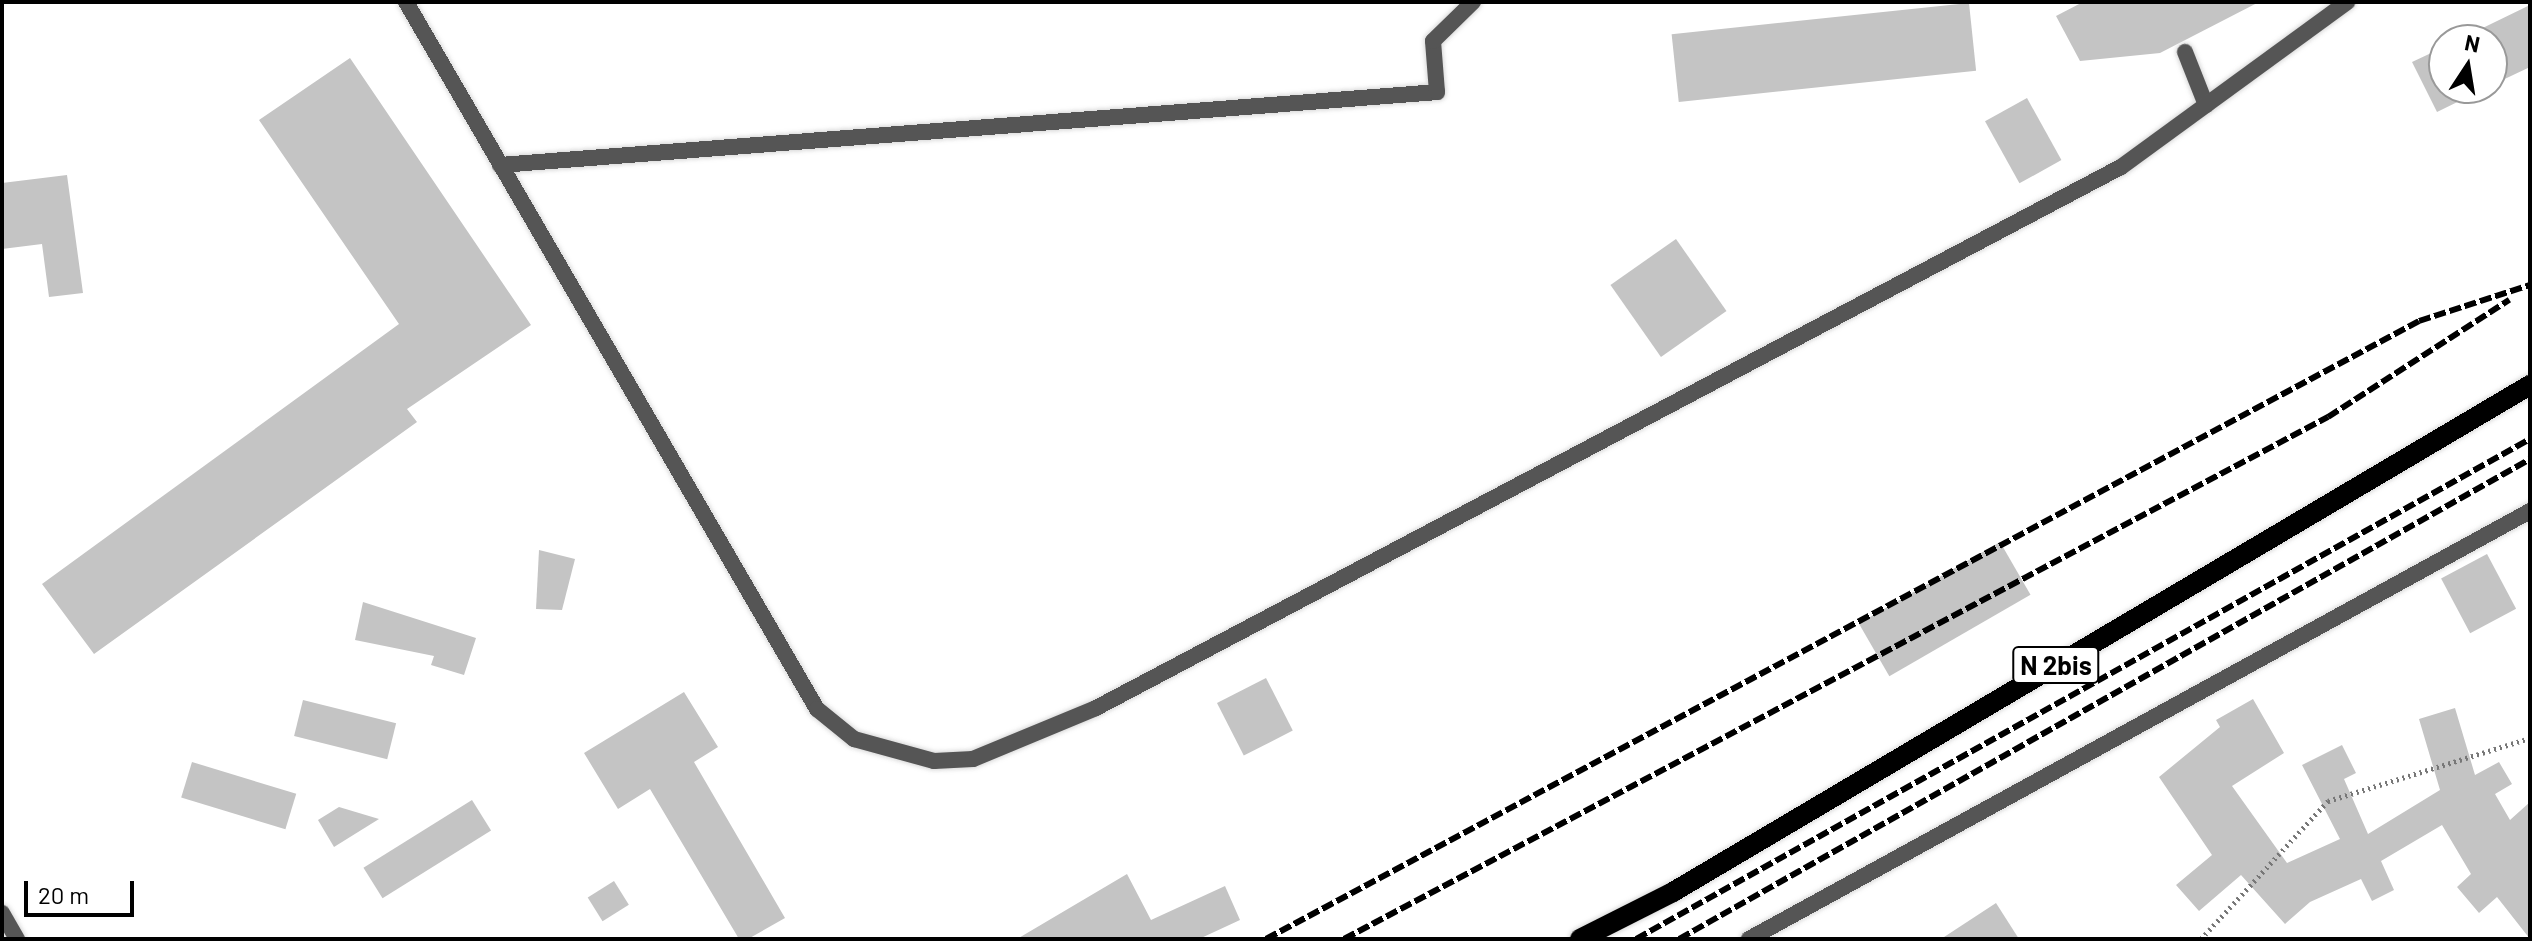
<!DOCTYPE html>
<style>
body{margin:0}
#map{position:relative;width:2532px;height:941px;overflow:hidden;background:#fff;font-family:Barlow,sans-serif}
div>[style]{position:absolute}
[style*='--x']{left:calc(var(--x)*1px);top:calc(var(--y)*1px);width:calc(var(--w)*1px);rotate:calc(var(--a)*1deg)}
.building>*{inset:0;background:#c4c4c4;transform-origin:0 0}
.path>*{height:5px;margin-top:-2.5px;transform-origin:0;background:repeating-linear-gradient(90deg,#777 0 2px,transparent 0 6px)}
.roads{filter:drop-shadow(0 0 2px #dbdbdb) drop-shadow(0 0 2px #dbdbdb)}
.lane>*{height:16px;margin:-8px;padding:0 8px;transform-origin:8px;border-radius:8px;background:#555}
.street>*{height:16px;margin:-8px;padding:0 8px;transform-origin:8px;border-radius:8px;background:#555}
.primary>*{height:20px;margin:-10px;padding:0 10px;transform-origin:10px;border-radius:10px;background:#000}
.rail>*{height:6px;margin-top:-3px;transform-origin:0;background:repeating-linear-gradient(90deg,#000 0 12px,transparent 0 16px)}
span{translate:-50% -50%;white-space:nowrap;text-align:center;line-height:1.15;-webkit-text-stroke:8px #fff;paint-order:stroke}
.shield-label span{padding:2px 6px;background:#fff;border:2px solid;border-radius:6px;-webkit-text-stroke-width:0}
.shield-label{font-size:26px;color:#000;font-weight:700}
.frame{position:absolute;inset:0;border:4px solid #000;pointer-events:none}
.north{position:absolute;left:2428px;top:24px;width:80px;height:80px;box-sizing:border-box;background:#fff;border:2px solid #999;border-radius:50%;rotate:12deg;font-size:22px;font-weight:700;line-height:32px;text-align:center;color:#000}
.north::after{content:'';display:block;margin:auto;width:28px;height:36px;background:#000;clip-path:polygon(50% 0,100% 100%,50% 72%,0 100%)}
.scale{position:absolute;left:24px;top:881px;width:110px;height:36px;box-sizing:border-box;border:4px solid #000;border-top:0;padding-left:10px;font-size:24px;line-height:28px;white-space:nowrap;color:#000;-webkit-text-stroke:6px #fff;paint-order:stroke}
</style>
<div id="map">
<div class="building">
<div style="clip-path:polygon(2083px 2px,2259px 2px,2160px 53px,2080px 61px,2056px 16px)"></div>
<div style="left:1969px;top:3px;width:68px;height:299px;rotate:84deg"></div>
<div style="clip-path:polygon(2530px 5px,2530px 67px,2492px 85px,2492px 40px,2458px 40px)"></div>
<div style="clip-path:polygon(2444px 47px,2444px 88px,2486px 88px,2437px 112px,2412px 62px)"></div>
<div style="clip-path:polygon(350px 58px,531px 325px,407px 409px,417px 422px,94px 654px,42px 584px,399px 324px,259px 120px)"></div>
<div style="left:2027px;top:98px;width:71px;height:48px;rotate:61deg"></div>
<div style="clip-path:polygon(67px 175px,83px 293px,49px 297px,42px 244px,2px 249px,2px 183px)"></div>
<div style="left:1676px;top:239px;width:88px;height:80px;rotate:55deg"></div>
<div style="left:2000px;top:542px;width:61px;height:163px;rotate:60deg"></div>
<div style="clip-path:polygon(539px 550px,575px 559px,562px 610px,536px 609px)"></div>
<div style="left:2487px;top:554px;width:62px;height:52px;rotate:62deg"></div>
<div style="clip-path:polygon(363px 602px,476px 638px,464px 675px,431px 665px,434px 656px,355px 640px)"></div>
<div style="left:1266px;top:678px;width:59px;height:55px;rotate:63deg"></div>
<div style="clip-path:polygon(684px 692px,718px 747px,694px 762px,785px 918px,748px 939px,739px 939px,650px 789px,618px 809px,584px 753px)"></div>
<div style="clip-path:polygon(2253px 699px,2284px 753px,2232px 786px,2287px 863px,2340px 839px,2302px 765px,2342px 745px,2356px 773px,2344px 779px,2368px 834px,2440px 790px,2419px 719px,2455px 708px,2475px 775px,2499px 762px,2512px 784px,2495px 794px,2510px 820px,2530px 802px,2530px 939px,2497px 897px,2479px 913px,2457px 887px,2471px 874px,2442px 825px,2381px 861px,2394px 890px,2372px 901px,2361px 879px,2310px 902px,2285px 924px,2241px 875px,2199px 911px,2176px 885px,2212px 855px,2159px 777px,2220px 727px,2216px 720px)"></div>
<div style="left:303px;top:700px;width:96px;height:37px;rotate:14deg"></div>
<div style="left:192px;top:762px;width:109px;height:37px;rotate:17deg"></div>
<div style="left:472px;top:800px;width:36px;height:128px;rotate:58deg"></div>
<div style="clip-path:polygon(339px 807px,379px 819px,334px 847px,318px 820px)"></div>
<div style="clip-path:polygon(1127px 874px,1151px 920px,1225px 886px,1240px 920px,1199px 939px,1017px 939px)"></div>
<div style="left:614px;top:881px;width:28px;height:31px;rotate:58deg"></div>
<div style="clip-path:polygon(1996px 903px,2019px 939px,1941px 939px)"></div>
</div>
<div class="path">
<div style="--x:2201;--y:939;--w:188;--a:-47.4"></div>
<div style="--x:2328;--y:801;--w:212;--a:-17.3"></div>
</div>
<div class="roads">
<div class="lane">
<div style="--x:2185;--y:52;--w:57;--a:68.4"></div>
<div style="--x:500;--y:165;--w:940;--a:-4.45"></div>
<div style="--x:1437;--y:92;--w:51;--a:-94.5"></div>
<div style="--x:1433;--y:41;--w:56;--a:-44.3"></div>
<div style="--x:2;--y:913;--w:30;--a:60"></div>
<div style="--x:1749;--y:939;--w:891;--a:-28.72"></div>
</div>
<div class="street">
<div style="--x:406;--y:2;--w:818;--a:59.83"></div>
<div style="--x:817;--y:709;--w:48;--a:39"></div>
<div style="--x:854;--y:739;--w:83;--a:15.4"></div>
<div style="--x:934;--y:761;--w:39;--a:-3"></div>
<div style="--x:973;--y:759;--w:133;--a:-22.5"></div>
<div style="--x:1096;--y:708;--w:1159;--a:-27.83"></div>
<div style="--x:2121;--y:167;--w:280;--a:-36.1"></div>
</div>
<div class="primary">
<div style="--x:1580;--y:939;--w:104;--a:-26.8"></div>
<div style="--x:1673;--y:892;--w:996;--a:-30.61"></div>
</div>
</div>
<div class="rail">
<div style="--x:1266;--y:939;--w:1308;--a:-28.19"></div>
<div style="--x:2419;--y:321;--w:117;--a:-18"></div>
<div style="--x:1344;--y:939;--w:1114;--a:-27.95"></div>
<div style="--x:2328;--y:417;--w:216;--a:-32.9"></div>
<div style="--x:1636;--y:939;--w:1024;--a:-29.22"></div>
<div style="--x:1679;--y:939;--w:977;--a:-29.42"></div>
</div>
<div class="shield-label">
<span style="left:2056px;top:665px">N 2bis</span>
</div>
<div class="frame"></div>
<div class="north">N</div>
<div class="scale">20 m</div>
</div>
